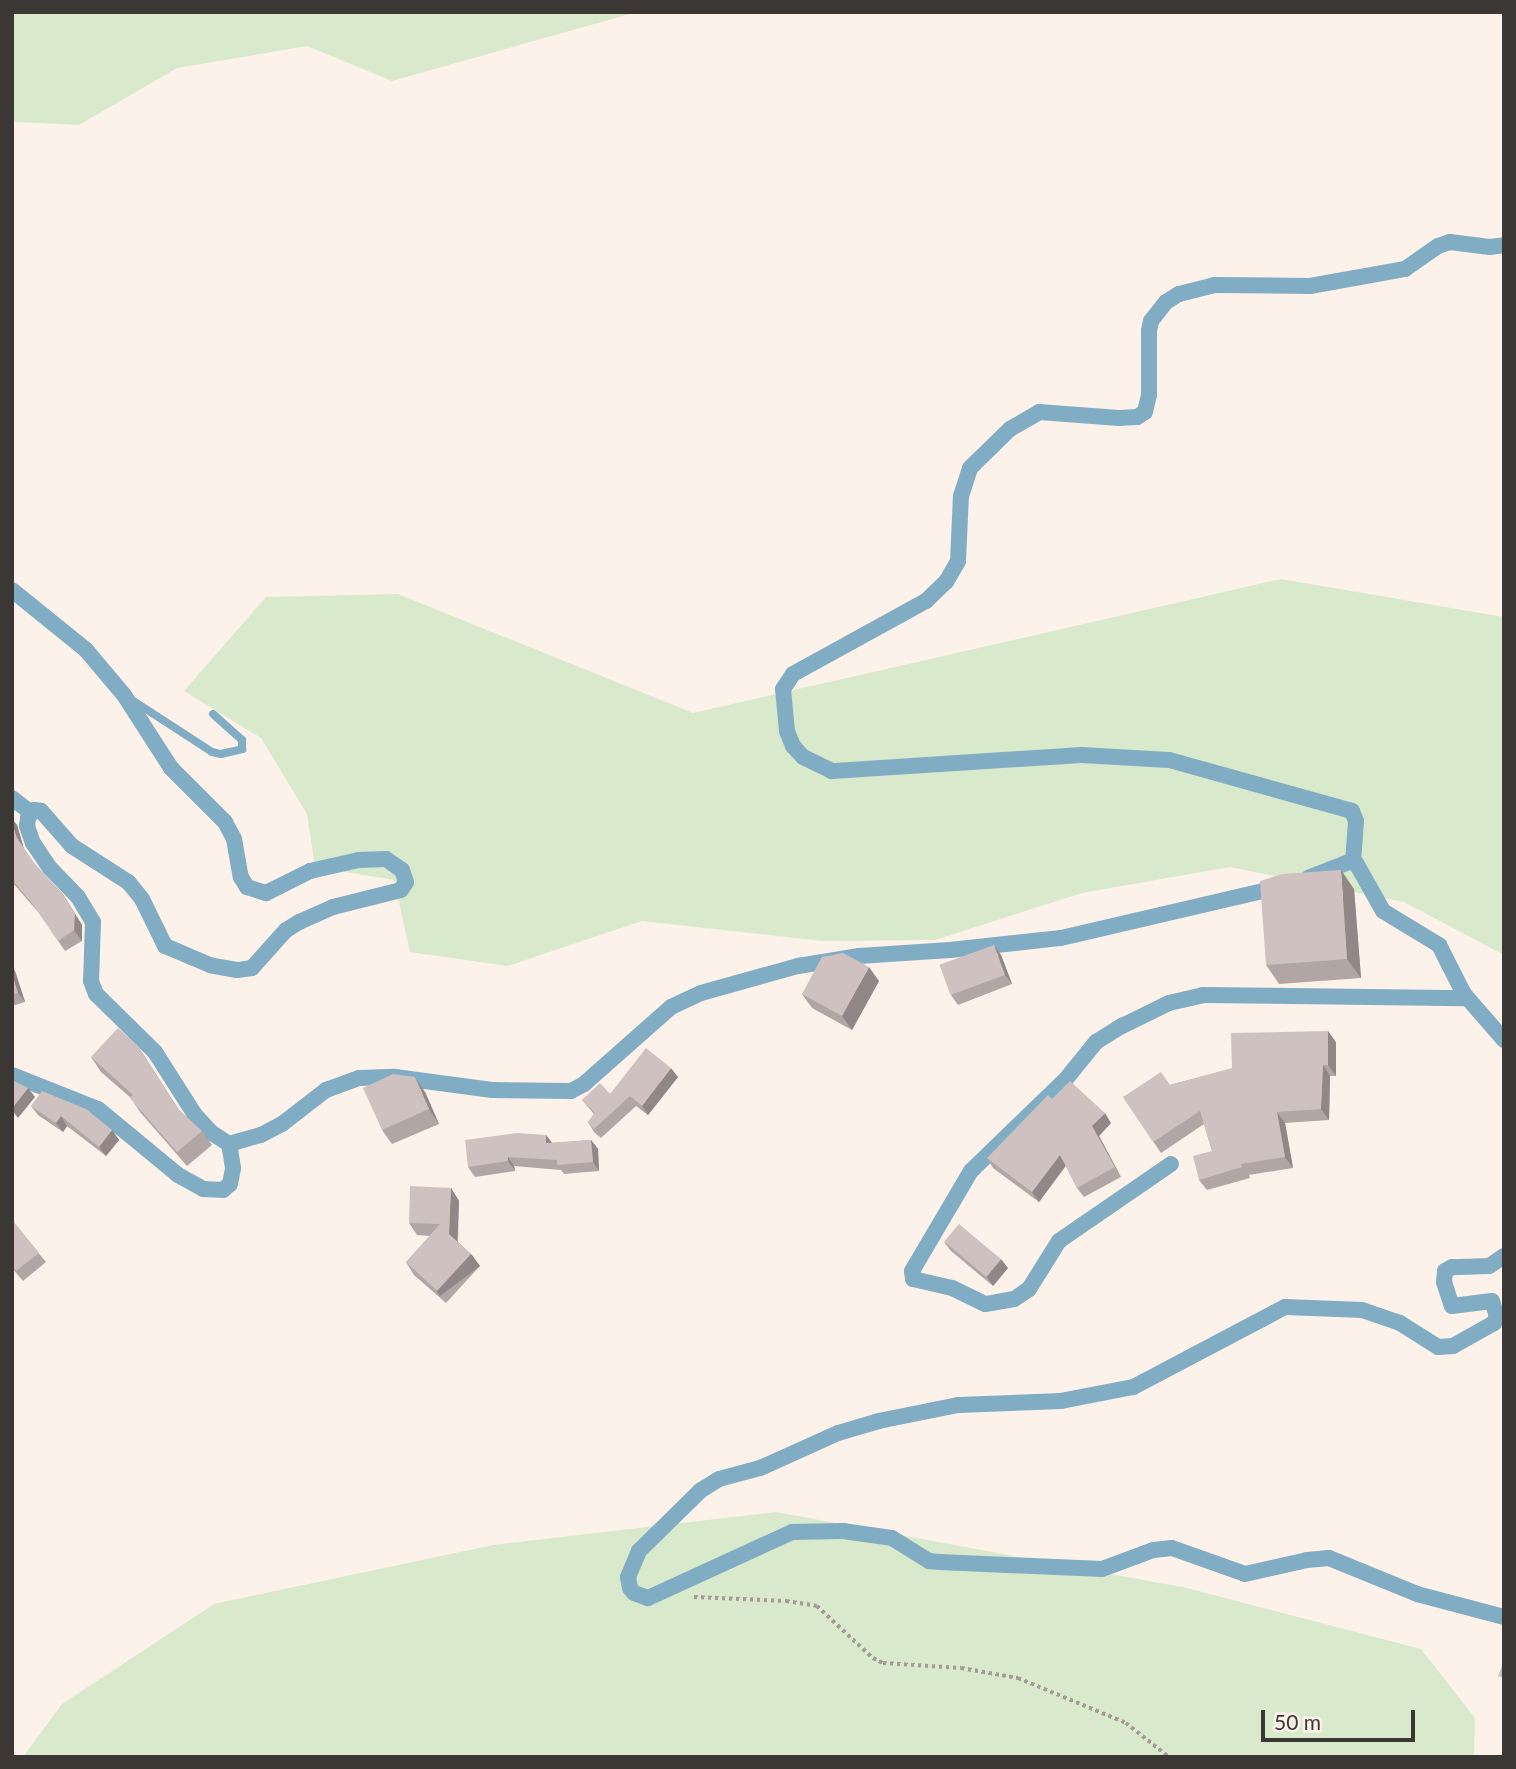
<!DOCTYPE html>
<style>
body{margin:0}
#map{position:relative;width:1516px;height:1769px;overflow:hidden;background:#fdf2e9;font-family:Lato,sans-serif}
div>[style]{position:absolute}
[style*='--x']{left:calc(var(--x)*1px);top:calc(var(--y)*1px);width:calc(var(--w)*1px);rotate:calc(var(--a)*1deg)}
.green>*{inset:0;background:#d9e9cb}
.path>*{height:3.5px;margin-top:-1.75px;transform-origin:0;background:repeating-linear-gradient(90deg,#a39b95 0 3.5px,transparent 0 7px)}
.lane>*{height:8px;margin:-4px;padding:0 4px;transform-origin:4px;border-radius:4px;background:#81adc4}
.street>*{height:16px;margin:-8px;padding:0 8px;transform-origin:8px;border-radius:8px;background:#81adc4}
.wall>*{inset:0;background:#b2a6a4}
.shaded-wall>*{inset:0;background:#918786;transform-origin:0 0}
.building>*{inset:0;background:#cfc1bf;transform-origin:0 0}
span{translate:-50% -50%;white-space:nowrap;text-align:center;line-height:1.15;-webkit-text-stroke:5px #fdf2e9;paint-order:stroke}
.frame{position:absolute;inset:0;border:14px solid #3b3734;pointer-events:none}
.scale{position:absolute;left:1261px;top:1710px;width:154px;height:32px;box-sizing:border-box;border:4px solid #3b3734;border-top:0;padding-left:9px;font-size:21px;line-height:24px;white-space:nowrap;color:#3b3734;-webkit-text-stroke:5px #fdf2e9;paint-order:stroke}
</style>
<div id="map">
<div class="green">
<div style="clip-path:polygon(12px 12px,637px 12px,392px 81px,307px 46px,177px 68px,79px 125px,16px 122px,12px 119px)"></div>
<div style="clip-path:polygon(1281px 579px,1504px 617px,1504px 955px,1404px 902px,1230px 867px,1082px 893px,935px 940px,822px 941px,642px 921px,508px 966px,410px 952px,394px 880px,315px 867px,307px 814px,261px 738px,184px 691px,266px 597px,398px 594px,693px 713px)"></div>
<div style="clip-path:polygon(776px 1512px,1187px 1588px,1421px 1649px,1475px 1718px,1474px 1757px,23px 1757px,62px 1704px,214px 1604px,493px 1545px)"></div>
</div>
<div class="path">
<div style="--x:694;--y:1597;--w:92;--a:2.5"></div>
<div style="--x:786;--y:1601;--w:31;--a:9"></div>
<div style="--x:817;--y:1606;--w:76;--a:42.9"></div>
<div style="--x:873;--y:1658;--w:11;--a:27"></div>
<div style="--x:883;--y:1663;--w:78;--a:3.7"></div>
<div style="--x:961;--y:1668;--w:58;--a:10"></div>
<div style="--x:1018;--y:1678;--w:117;--a:22.6"></div>
<div style="--x:1126;--y:1723;--w:55;--a:38.3"></div>
</div>
<div class="lane">
<div style="--x:132;--y:700;--w:95;--a:33"></div>
<div style="--x:212;--y:752;--w:9;--a:13"></div>
<div style="--x:221;--y:754;--w:22;--a:-13"></div>
<div style="--x:242;--y:749;--w:9;--a:-90"></div>
<div style="--x:242;--y:740;--w:39;--a:-138"></div>
</div>
<div class="street">
<div style="--x:12;--y:590;--w:95;--a:39"></div>
<div style="--x:86;--y:650;--w:59;--a:49.8"></div>
<div style="--x:124;--y:695;--w:87;--a:57.2"></div>
<div style="--x:171;--y:768;--w:76;--a:45"></div>
<div style="--x:225;--y:822;--w:19;--a:62"></div>
<div style="--x:234;--y:839;--w:39;--a:80"></div>
<div style="--x:241;--y:877;--w:12;--a:59"></div>
<div style="--x:247;--y:887;--w:20;--a:18"></div>
<div style="--x:266;--y:893;--w:49;--a:-26.6"></div>
<div style="--x:310;--y:871;--w:50;--a:-12.7"></div>
<div style="--x:359;--y:860;--w:27;--a:-2"></div>
<div style="--x:386;--y:859;--w:19;--a:35"></div>
<div style="--x:402;--y:870;--w:13;--a:72"></div>
<div style="--x:406;--y:882;--w:9;--a:122"></div>
<div style="--x:401;--y:890;--w:70;--a:166"></div>
<div style="--x:333;--y:907;--w:37;--a:156"></div>
<div style="--x:299;--y:922;--w:15;--a:148"></div>
<div style="--x:286;--y:930;--w:51;--a:131.8"></div>
<div style="--x:252;--y:968;--w:15;--a:172"></div>
<div style="--x:237;--y:970;--w:27;--a:-170"></div>
<div style="--x:210;--y:965;--w:49;--a:-157.1"></div>
<div style="--x:165;--y:946;--w:52;--a:-116.1"></div>
<div style="--x:142;--y:899;--w:22;--a:-129"></div>
<div style="--x:128;--y:882;--w:67;--a:-147.3"></div>
<div style="--x:72;--y:846;--w:47;--a:-131.5"></div>
<div style="--x:41;--y:811;--w:7;--a:-172"></div>
<div style="--x:34;--y:810;--w:10;--a:127"></div>
<div style="--x:28;--y:818;--w:8;--a:97"></div>
<div style="--x:27;--y:826;--w:18;--a:71"></div>
<div style="--x:33;--y:843;--w:30;--a:56"></div>
<div style="--x:50;--y:868;--w:40;--a:46"></div>
<div style="--x:78;--y:897;--w:29;--a:59"></div>
<div style="--x:93;--y:922;--w:59;--a:91.9"></div>
<div style="--x:91;--y:981;--w:14;--a:69"></div>
<div style="--x:96;--y:994;--w:83;--a:44.5"></div>
<div style="--x:155;--y:1052;--w:75;--a:57.6"></div>
<div style="--x:195;--y:1115;--w:25;--a:47"></div>
<div style="--x:212;--y:1133;--w:20;--a:33"></div>
<div style="--x:229;--y:1144;--w:33;--a:-16"></div>
<div style="--x:261;--y:1135;--w:24;--a:-28"></div>
<div style="--x:282;--y:1124;--w:56;--a:-37.7"></div>
<div style="--x:326;--y:1090;--w:35;--a:-20"></div>
<div style="--x:359;--y:1078;--w:36;--a:-2"></div>
<div style="--x:395;--y:1077;--w:98;--a:7.6"></div>
<div style="--x:492;--y:1090;--w:79;--a:0.7"></div>
<div style="--x:571;--y:1091;--w:15;--a:-28"></div>
<div style="--x:584;--y:1084;--w:116;--a:-41.5"></div>
<div style="--x:671;--y:1007;--w:33;--a:-25"></div>
<div style="--x:701;--y:993;--w:101;--a:-15.6"></div>
<div style="--x:798;--y:966;--w:62;--a:-9.3"></div>
<div style="--x:859;--y:956;--w:91;--a:-3.8"></div>
<div style="--x:950;--y:950;--w:112;--a:-6.2"></div>
<div style="--x:1061;--y:938;--w:225;--a:-13.1"></div>
<div style="--x:12;--y:798;--w:24;--a:38"></div>
<div style="--x:1353;--y:862;--w:41;--a:-85.8"></div>
<div style="--x:1356;--y:821;--w:11;--a:-112"></div>
<div style="--x:1352;--y:811;--w:190;--a:-164.4"></div>
<div style="--x:1169;--y:760;--w:88;--a:-176.7"></div>
<div style="--x:1081;--y:755;--w:250;--a:176.3"></div>
<div style="--x:832;--y:771;--w:32;--a:-154"></div>
<div style="--x:803;--y:757;--w:15;--a:-132"></div>
<div style="--x:793;--y:746;--w:16;--a:-112"></div>
<div style="--x:787;--y:731;--w:42;--a:-95.4"></div>
<div style="--x:783;--y:689;--w:18;--a:-56"></div>
<div style="--x:793;--y:674;--w:152;--a:-28.8"></div>
<div style="--x:926;--y:601;--w:28;--a:-44"></div>
<div style="--x:946;--y:582;--w:24;--a:-60"></div>
<div style="--x:958;--y:561;--w:65;--a:-87.4"></div>
<div style="--x:961;--y:496;--w:29;--a:-72"></div>
<div style="--x:970;--y:468;--w:56;--a:-44.3"></div>
<div style="--x:1010;--y:429;--w:34;--a:-30"></div>
<div style="--x:1039;--y:412;--w:80;--a:4.3"></div>
<div style="--x:1119;--y:418;--w:18;--a:-3"></div>
<div style="--x:1137;--y:417;--w:9;--a:-32"></div>
<div style="--x:1145;--y:412;--w:18;--a:-77"></div>
<div style="--x:1149;--y:394;--w:63;--a:-90"></div>
<div style="--x:1149;--y:331;--w:10;--a:-79"></div>
<div style="--x:1151;--y:321;--w:24;--a:-52"></div>
<div style="--x:1166;--y:302;--w:15;--a:-32"></div>
<div style="--x:1179;--y:294;--w:36;--a:-14"></div>
<div style="--x:1214;--y:285;--w:96;--a:0.6"></div>
<div style="--x:1310;--y:286;--w:97;--a:-10.1"></div>
<div style="--x:1405;--y:269;--w:40;--a:-34.9"></div>
<div style="--x:1438;--y:246;--w:13;--a:-18"></div>
<div style="--x:1450;--y:242;--w:40;--a:7.1"></div>
<div style="--x:1490;--y:247;--w:14;--a:-8"></div>
<div style="--x:1308;--y:878;--w:44;--a:-21.3"></div>
<div style="--x:1349;--y:862;--w:7;--a:8"></div>
<div style="--x:1356;--y:863;--w:55;--a:60.6"></div>
<div style="--x:1383;--y:911;--w:66;--a:31.3"></div>
<div style="--x:1439;--y:945;--w:55;--a:63"></div>
<div style="--x:1464;--y:994;--w:61;--a:49"></div>
<div style="--x:12;--y:1075;--w:92;--a:21.6"></div>
<div style="--x:98;--y:1109;--w:104;--a:39.5"></div>
<div style="--x:178;--y:1175;--w:29;--a:29"></div>
<div style="--x:203;--y:1189;--w:20;--a:3"></div>
<div style="--x:223;--y:1190;--w:9;--a:-41"></div>
<div style="--x:230;--y:1184;--w:16;--a:-79"></div>
<div style="--x:233;--y:1168;--w:24;--a:-99"></div>
<div style="--x:1171;--y:1164;--w:136;--a:145.5"></div>
<div style="--x:1059;--y:1241;--w:57;--a:122"></div>
<div style="--x:1029;--y:1289;--w:18;--a:146"></div>
<div style="--x:1014;--y:1299;--w:29;--a:170"></div>
<div style="--x:985;--y:1304;--w:37;--a:-154"></div>
<div style="--x:952;--y:1288;--w:40;--a:-167"></div>
<div style="--x:913;--y:1279;--w:8;--a:-97"></div>
<div style="--x:912;--y:1271;--w:116;--a:-59.5"></div>
<div style="--x:971;--y:1171;--w:132;--a:-44.1"></div>
<div style="--x:1066;--y:1079;--w:48;--a:-51"></div>
<div style="--x:1096;--y:1042;--w:31;--a:-32"></div>
<div style="--x:1122;--y:1026;--w:52;--a:-26.1"></div>
<div style="--x:1169;--y:1003;--w:35;--a:-13"></div>
<div style="--x:1203;--y:995;--w:264;--a:0.7"></div>
<div style="--x:1504;--y:1256;--w:18;--a:146"></div>
<div style="--x:1489;--y:1266;--w:37;--a:178"></div>
<div style="--x:1452;--y:1267;--w:8;--a:150"></div>
<div style="--x:1445;--y:1271;--w:11;--a:95"></div>
<div style="--x:1444;--y:1282;--w:25;--a:72"></div>
<div style="--x:1452;--y:1306;--w:40;--a:-7.1"></div>
<div style="--x:1492;--y:1301;--w:16;--a:72"></div>
<div style="--x:1497;--y:1316;--w:8;--a:113"></div>
<div style="--x:1494;--y:1323;--w:47;--a:150.7"></div>
<div style="--x:1453;--y:1346;--w:15;--a:176"></div>
<div style="--x:1438;--y:1347;--w:45;--a:-147.7"></div>
<div style="--x:1400;--y:1323;--w:40;--a:-161.1"></div>
<div style="--x:1362;--y:1310;--w:77;--a:-177.8"></div>
<div style="--x:1285;--y:1307;--w:172;--a:152.2"></div>
<div style="--x:1133;--y:1387;--w:73;--a:169"></div>
<div style="--x:1061;--y:1401;--w:103;--a:177.8"></div>
<div style="--x:958;--y:1405;--w:81;--a:168.6"></div>
<div style="--x:879;--y:1421;--w:43;--a:163.7"></div>
<div style="--x:838;--y:1433;--w:85;--a:155.8"></div>
<div style="--x:760;--y:1468;--w:42;--a:165"></div>
<div style="--x:719;--y:1479;--w:22;--a:148"></div>
<div style="--x:700;--y:1491;--w:86;--a:135.5"></div>
<div style="--x:639;--y:1551;--w:28;--a:113"></div>
<div style="--x:628;--y:1577;--w:11;--a:80"></div>
<div style="--x:630;--y:1588;--w:6;--a:51"></div>
<div style="--x:634;--y:1593;--w:15;--a:20"></div>
<div style="--x:648;--y:1598;--w:158;--a:-24.6"></div>
<div style="--x:792;--y:1532;--w:51;--a:-1.1"></div>
<div style="--x:843;--y:1531;--w:49;--a:8.1"></div>
<div style="--x:892;--y:1538;--w:44;--a:31.9"></div>
<div style="--x:929;--y:1561;--w:11;--a:5"></div>
<div style="--x:940;--y:1562;--w:162;--a:2.5"></div>
<div style="--x:1102;--y:1569;--w:54;--a:-20.4"></div>
<div style="--x:1153;--y:1550;--w:19;--a:-6"></div>
<div style="--x:1172;--y:1548;--w:77;--a:19.6"></div>
<div style="--x:1245;--y:1574;--w:64;--a:-12.7"></div>
<div style="--x:1307;--y:1560;--w:22;--a:-5"></div>
<div style="--x:1329;--y:1558;--w:95;--a:22.2"></div>
<div style="--x:1417;--y:1594;--w:90;--a:14.8"></div>
</div>
<div class="wall">
<div style="clip-path:polygon(12px 819px,17px 825px,24px 849px,35px 865px,62px 893px,82px 925px,82px 941px,65px 951px,39px 913px,12px 882px)"></div>
<div style="clip-path:polygon(1354px 889px,1361px 978px,1279px 984px,1266px 965px)"></div>
<div style="clip-path:polygon(1001px 955px,1012px 984px,958px 1005px,951px 995px)"></div>
<div style="clip-path:polygon(12px 967px,15px 971px,25px 1002px,12px 1006px)"></div>
<div style="clip-path:polygon(879px 981px,852px 1030px,812px 1008px,802px 994px)"></div>
<div style="clip-path:polygon(1336px 1042px,1336px 1076px,1330px 1076px,1329px 1120px,1285px 1123px,1293px 1168px,1249px 1175px,1250px 1178px,1207px 1190px,1199px 1180px,1212px 1151px,1204px 1124px,1161px 1153px,1123px 1097px)"></div>
<div style="clip-path:polygon(138px 1046px,179px 1110px,202px 1131px,212px 1145px,187px 1166px,140px 1112px,131px 1098px,101px 1072px,91px 1057px)"></div>
<div style="clip-path:polygon(678px 1077px,648px 1115px,636px 1106px,601px 1138px,594px 1132px,588px 1122px,594px 1114px,582px 1100px)"></div>
<div style="clip-path:polygon(425px 1092px,439px 1124px,392px 1144px,382px 1130px)"></div>
<div style="clip-path:polygon(1052px 1099px,1111px 1123px,1099px 1136px,1121px 1177px,1084px 1197px,1077px 1188px,1066px 1166px,1039px 1202px,993px 1168px,987px 1158px)"></div>
<div style="clip-path:polygon(31px 1106px,112px 1130px,119px 1140px,106px 1156px,67px 1126px,63px 1132px,38px 1115px)"></div>
<div style="clip-path:polygon(546px 1135px,552px 1143px,591px 1140px,598px 1149px,599px 1171px,564px 1174px,561px 1170px,514px 1166px,515px 1171px,475px 1177px,468px 1167px)"></div>
<div style="clip-path:polygon(451px 1188px,459px 1201px,458px 1242px,471px 1254px,480px 1266px,446px 1303px,414px 1275px,406px 1262px,430px 1236px,417px 1235px,409px 1223px)"></div>
<div style="clip-path:polygon(12px 1220px,46px 1262px,23px 1281px,12px 1268px)"></div>
<div style="clip-path:polygon(944px 1242px,1008px 1268px,993px 1286px,951px 1251px)"></div>
</div>
<div class="shaded-wall">
<div style="clip-path:polygon(12px 819px,17px 825px,24px 849px,17px 838px,12px 824px)"></div>
<div style="clip-path:polygon(1341px 870px,1354px 889px,1361px 978px,1347px 959px)"></div>
<div style="clip-path:polygon(62px 893px,82px 925px,82px 941px,74px 930px)"></div>
<div style="clip-path:polygon(994px 945px,1001px 955px,1012px 984px,1005px 975px)"></div>
<div style="clip-path:polygon(12px 967px,15px 971px,25px 1002px,18px 993px,12px 974px)"></div>
<div style="clip-path:polygon(869px 967px,879px 981px,852px 1030px,842px 1016px)"></div>
<div style="clip-path:polygon(1328px 1031px,1336px 1042px,1336px 1076px,1328px 1065px)"></div>
<div style="clip-path:polygon(1323px 1065px,1330px 1076px,1329px 1120px,1321px 1109px)"></div>
<div style="clip-path:polygon(671px 1068px,678px 1077px,648px 1115px,642px 1106px)"></div>
<div style="clip-path:polygon(415px 1077px,425px 1092px,439px 1124px,429px 1109px)"></div>
<div style="clip-path:polygon(28px 1088px,35px 1097px,18px 1118px,12px 1110px,12px 1108px)"></div>
<div style="clip-path:polygon(1277px 1112px,1285px 1123px,1293px 1168px,1285px 1157px)"></div>
<div style="clip-path:polygon(1105px 1113px,1111px 1123px,1099px 1136px,1121px 1177px,1115px 1167px,1092px 1126px)"></div>
<div style="clip-path:polygon(61px 1116px,67px 1126px,63px 1132px,56px 1123px)"></div>
<div style="clip-path:polygon(112px 1130px,119px 1140px,106px 1156px,99px 1147px)"></div>
<div style="clip-path:polygon(546px 1135px,553px 1144px,546px 1143px)"></div>
<div style="clip-path:polygon(591px 1140px,598px 1149px,599px 1171px,593px 1162px)"></div>
<div style="clip-path:polygon(1060px 1155px,1066px 1165px,1039px 1202px,1032px 1192px)"></div>
<div style="clip-path:polygon(508px 1157px,514px 1166px,515px 1171px,508px 1161px)"></div>
<div style="clip-path:polygon(451px 1188px,459px 1201px,457px 1246px,449px 1234px)"></div>
<div style="left:471px;top:1254px;width:15px;height:50px;rotate:53deg"></div>
<div style="clip-path:polygon(1001px 1259px,1008px 1268px,993px 1286px,986px 1276px)"></div>
</div>
<div class="building">
<div style="clip-path:polygon(12px 824px,17px 838px,35px 864px,62px 893px,75px 914px,74px 930px,58px 941px,32px 903px,12px 880px)"></div>
<div style="clip-path:polygon(1341px 870px,1347px 959px,1266px 965px,1260px 881px,1282px 874px)"></div>
<div style="left:994px;top:945px;width:32px;height:58px;rotate:70deg"></div>
<div style="clip-path:polygon(843px 953px,869px 967px,842px 1016px,802px 994px,822px 957px)"></div>
<div style="clip-path:polygon(12px 974px,18px 993px,12px 994px)"></div>
<div style="clip-path:polygon(118px 1028px,138px 1046px,177px 1108px,202px 1131px,177px 1152px,130px 1098px,133px 1095px,91px 1057px)"></div>
<div style="clip-path:polygon(1328px 1031px,1328px 1065px,1323px 1065px,1321px 1109px,1277px 1112px,1285px 1157px,1241px 1164px,1242px 1167px,1199px 1180px,1193px 1156px,1212px 1151px,1200px 1111px,1153px 1142px,1123px 1097px,1161px 1072px,1170px 1085px,1232px 1068px,1231px 1033px)"></div>
<div style="clip-path:polygon(646px 1048px,671px 1068px,642px 1106px,630px 1096px,594px 1129px,588px 1122px,595px 1113px,582px 1100px,600px 1083px,610px 1094px)"></div>
<div style="clip-path:polygon(393px 1074px,415px 1077px,429px 1109px,382px 1130px,363px 1088px)"></div>
<div style="clip-path:polygon(12px 1080px,28px 1088px,12px 1108px)"></div>
<div style="clip-path:polygon(1070px 1081px,1105px 1113px,1092px 1126px,1115px 1167px,1077px 1188px,1060px 1155px,1032px 1192px,987px 1158px,1048px 1095px,1052px 1099px)"></div>
<div style="clip-path:polygon(42px 1091px,86px 1109px,112px 1130px,99px 1147px,61px 1116px,56px 1123px,31px 1106px)"></div>
<div style="clip-path:polygon(517px 1133px,546px 1135px,546px 1143px,591px 1140px,593px 1162px,557px 1165px,557px 1160px,508px 1157px,508px 1161px,468px 1167px,465px 1140px)"></div>
<div style="clip-path:polygon(410px 1186px,451px 1188px,449px 1234px,471px 1254px,437px 1291px,406px 1262px,440px 1224px,409px 1223px)"></div>
<div style="clip-path:polygon(12px 1220px,39px 1253px,16px 1271px,12px 1267px)"></div>
<div style="left:959px;top:1224px;width:55px;height:23px;rotate:40deg"></div>
<div style="clip-path:polygon(1504px 1661px,1504px 1678px,1498px 1676px)"></div>
</div>
<div class="frame"></div>
<div class="scale">50 m</div>
</div>
